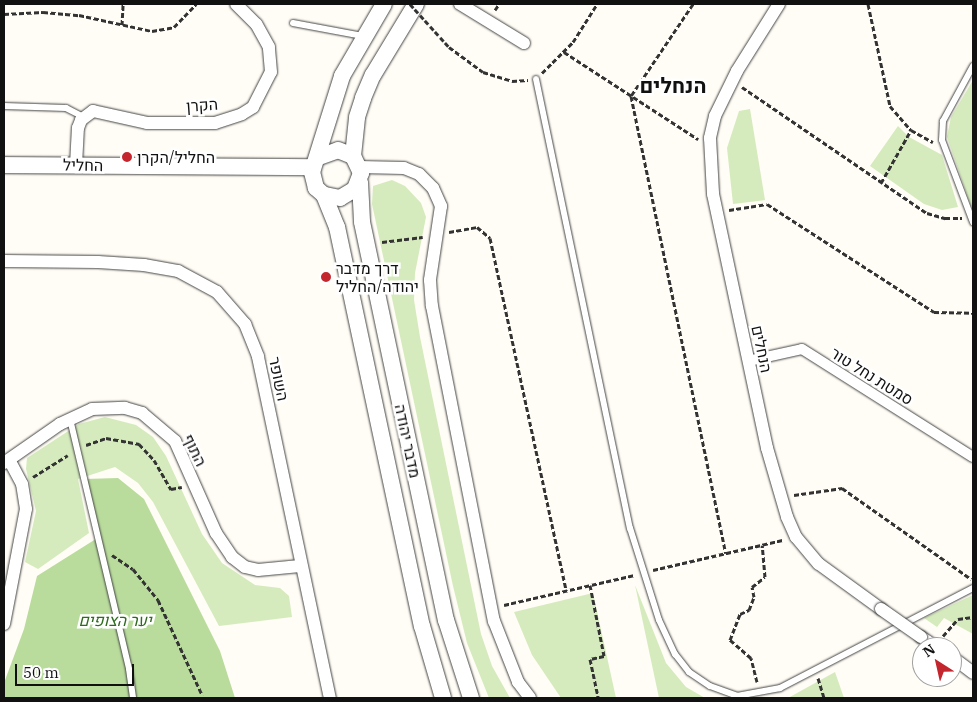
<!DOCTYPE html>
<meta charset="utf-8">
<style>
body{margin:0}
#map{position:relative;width:977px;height:702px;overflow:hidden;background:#fffdf5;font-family:"IBM Plex Serif",Heebo,serif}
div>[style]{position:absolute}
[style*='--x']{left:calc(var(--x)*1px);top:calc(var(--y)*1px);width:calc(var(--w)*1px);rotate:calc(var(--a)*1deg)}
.green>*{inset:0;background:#d5ebbd}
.forest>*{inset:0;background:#b9dc9c}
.path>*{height:3px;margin-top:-1.5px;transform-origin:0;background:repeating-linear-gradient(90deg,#333 0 5px,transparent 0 7.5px)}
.roads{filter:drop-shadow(0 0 1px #444) drop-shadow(0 0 1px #444)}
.service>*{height:6px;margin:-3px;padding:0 3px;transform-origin:3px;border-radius:3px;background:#fff}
.pedestrian>*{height:10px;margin:-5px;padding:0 5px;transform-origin:5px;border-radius:5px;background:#fff}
.minor>*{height:12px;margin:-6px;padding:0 6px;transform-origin:6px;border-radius:6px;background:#fff}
.tertiary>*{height:16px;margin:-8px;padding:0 8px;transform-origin:8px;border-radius:8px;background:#fff}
.path-bridge>*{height:3px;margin-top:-1.5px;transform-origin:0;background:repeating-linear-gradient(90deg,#333 0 5px,transparent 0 7.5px)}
.bridges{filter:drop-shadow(0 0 1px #444) drop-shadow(0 0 1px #444)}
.minor-bridge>*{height:12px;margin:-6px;padding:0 6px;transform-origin:6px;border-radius:6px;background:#fff}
.dots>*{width:14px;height:14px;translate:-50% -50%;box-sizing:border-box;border:2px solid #fff;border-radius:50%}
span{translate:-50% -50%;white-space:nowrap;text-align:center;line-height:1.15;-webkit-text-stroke:5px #fff;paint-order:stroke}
.street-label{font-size:16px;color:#111}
.poi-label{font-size:16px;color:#111}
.left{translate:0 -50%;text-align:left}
.park-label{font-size:16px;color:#2f6b1f;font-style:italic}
.district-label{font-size:21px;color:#111;font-weight:700}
.frame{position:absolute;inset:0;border:5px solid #111;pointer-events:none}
.north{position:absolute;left:912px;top:637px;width:50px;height:50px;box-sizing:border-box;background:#fff;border:1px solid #a0a0a0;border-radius:50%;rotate:325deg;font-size:14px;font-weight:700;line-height:20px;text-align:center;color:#111}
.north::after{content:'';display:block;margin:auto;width:18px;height:22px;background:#c4262e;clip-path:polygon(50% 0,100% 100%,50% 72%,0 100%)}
.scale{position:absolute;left:15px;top:664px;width:119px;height:22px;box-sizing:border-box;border:2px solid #111;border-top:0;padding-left:6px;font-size:15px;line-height:18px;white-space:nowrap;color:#111;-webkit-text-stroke:4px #fff;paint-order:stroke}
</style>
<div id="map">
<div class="green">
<div style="clip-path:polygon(973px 80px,973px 212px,947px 137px,951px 117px)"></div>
<div style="clip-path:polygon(750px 109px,765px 200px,733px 204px,727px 148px,739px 111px)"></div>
<div style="clip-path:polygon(898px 126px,909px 137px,942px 155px,958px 207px,942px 210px,924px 204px,870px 166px)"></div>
<div style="clip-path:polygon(392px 180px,405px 186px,421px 203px,426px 217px,415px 273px,414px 300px,420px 337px,481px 634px,492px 666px,510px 698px,489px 698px,467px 643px,453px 586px,372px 204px,373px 186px)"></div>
<div style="clip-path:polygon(105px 417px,136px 425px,153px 437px,166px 456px,202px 534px,222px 563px,255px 585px,280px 588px,289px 596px,292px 617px,219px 626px,153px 502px,138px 483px,115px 467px,78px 479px,89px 533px,38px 569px,25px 562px,36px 511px,26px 469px,27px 458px,79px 424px)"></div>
<div style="clip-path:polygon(635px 585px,666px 663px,686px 687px,705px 698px,659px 698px)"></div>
<div style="clip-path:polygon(593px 593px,616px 698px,561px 698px,532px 655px,514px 612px)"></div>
<div style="clip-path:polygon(973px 595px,973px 634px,944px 618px,937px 627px,924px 618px)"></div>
<div style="clip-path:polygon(835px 672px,844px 698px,788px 698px)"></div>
</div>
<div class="forest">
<div style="clip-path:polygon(118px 478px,144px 499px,220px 651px,235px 698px,4px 698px,4px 683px,24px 629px,37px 576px,99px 537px,85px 479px)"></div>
</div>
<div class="path">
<div style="--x:693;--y:4;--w:111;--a:124"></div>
<div style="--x:631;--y:96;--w:467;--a:78.3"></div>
<div style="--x:868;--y:4;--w:104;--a:77.8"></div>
<div style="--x:890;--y:106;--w:32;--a:49"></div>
<div style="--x:911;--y:130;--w:25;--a:29"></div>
<div style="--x:495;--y:10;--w:7;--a:-56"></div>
<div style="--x:4;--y:14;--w:39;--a:-3"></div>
<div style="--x:43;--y:12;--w:36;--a:5"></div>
<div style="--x:79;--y:15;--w:75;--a:12.4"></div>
<div style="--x:152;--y:31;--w:22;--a:-10"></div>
<div style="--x:174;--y:27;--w:32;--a:-46"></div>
<div style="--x:122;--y:25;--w:21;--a:-87"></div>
<div style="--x:449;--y:47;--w:42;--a:36.3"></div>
<div style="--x:483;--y:72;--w:30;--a:17"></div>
<div style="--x:512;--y:81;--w:16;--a:-4"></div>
<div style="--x:564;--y:52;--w:160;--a:33"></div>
<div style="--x:542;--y:73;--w:44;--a:-45"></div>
<div style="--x:573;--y:42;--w:45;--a:-57.7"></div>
<div style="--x:742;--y:87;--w:224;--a:34.3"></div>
<div style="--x:927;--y:213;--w:19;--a:16"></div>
<div style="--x:945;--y:218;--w:17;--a:0"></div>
<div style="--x:881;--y:183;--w:61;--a:-60.5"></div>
<div style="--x:729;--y:210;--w:38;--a:-9"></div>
<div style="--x:767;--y:204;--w:199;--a:32.9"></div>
<div style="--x:934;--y:312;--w:39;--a:1"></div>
<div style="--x:449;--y:232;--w:28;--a:-10"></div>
<div style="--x:477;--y:227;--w:17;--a:40"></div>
<div style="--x:490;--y:238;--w:361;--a:77.8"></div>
<div style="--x:382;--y:242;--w:41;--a:-7"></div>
<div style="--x:86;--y:445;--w:21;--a:-19"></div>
<div style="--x:106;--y:438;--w:34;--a:10"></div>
<div style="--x:139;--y:444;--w:22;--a:47"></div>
<div style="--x:154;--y:460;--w:34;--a:60"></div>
<div style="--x:171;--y:489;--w:11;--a:-10"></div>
<div style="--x:33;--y:477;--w:41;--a:-32.2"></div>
<div style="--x:794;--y:495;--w:49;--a:-8.3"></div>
<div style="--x:842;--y:488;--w:158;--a:35.2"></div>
<div style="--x:112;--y:555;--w:25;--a:34"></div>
<div style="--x:133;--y:569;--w:40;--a:51"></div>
<div style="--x:158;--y:600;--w:105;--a:65.1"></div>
<div style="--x:653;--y:570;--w:133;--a:-13"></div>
<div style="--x:590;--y:585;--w:72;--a:78.8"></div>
<div style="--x:604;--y:656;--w:14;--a:168"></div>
<div style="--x:590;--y:659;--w:40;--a:78"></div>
<div style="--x:504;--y:605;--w:134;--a:-12.9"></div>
<div style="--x:943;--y:636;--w:23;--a:-49"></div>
<div style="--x:958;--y:619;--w:15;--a:-8"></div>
<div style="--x:818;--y:678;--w:21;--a:73"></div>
<div style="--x:757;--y:682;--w:25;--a:-104"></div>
<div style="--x:751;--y:658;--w:28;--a:-139"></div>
<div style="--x:730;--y:640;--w:28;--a:-69"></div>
<div style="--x:740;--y:614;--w:10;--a:-24"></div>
<div style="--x:749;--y:610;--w:14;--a:-69"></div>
<div style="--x:754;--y:597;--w:10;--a:-101"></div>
<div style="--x:752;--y:587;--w:16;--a:-38"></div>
<div style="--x:765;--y:577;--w:32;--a:-95"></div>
</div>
<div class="roads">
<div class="service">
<div style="--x:293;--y:23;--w:71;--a:10.5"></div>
<div style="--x:973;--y:66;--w:63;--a:118.6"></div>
<div style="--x:943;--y:121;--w:19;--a:93"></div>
<div style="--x:942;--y:140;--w:88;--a:69.3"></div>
<div style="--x:536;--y:79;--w:459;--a:78.2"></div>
<div style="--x:630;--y:528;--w:96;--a:72.5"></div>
<div style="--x:659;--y:620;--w:38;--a:65"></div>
<div style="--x:675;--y:654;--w:23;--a:52"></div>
<div style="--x:689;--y:672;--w:25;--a:34"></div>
<div style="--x:710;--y:686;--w:29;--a:20"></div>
<div style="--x:737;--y:696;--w:44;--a:-10.5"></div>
<div style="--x:780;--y:688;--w:217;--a:-27.4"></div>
<div style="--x:4;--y:106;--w:62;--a:1.8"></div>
<div style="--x:66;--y:108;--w:20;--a:27"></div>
<div style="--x:70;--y:419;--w:257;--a:76.7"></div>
<div style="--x:129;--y:669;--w:29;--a:82"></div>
</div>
<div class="pedestrian">
<div style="--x:748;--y:361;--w:55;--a:-12.5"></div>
<div style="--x:802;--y:349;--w:202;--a:32.3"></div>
</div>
<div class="minor">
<div style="--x:460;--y:4;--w:75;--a:31.4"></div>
<div style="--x:779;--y:4;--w:79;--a:122.1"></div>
<div style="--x:737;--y:71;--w:50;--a:116.1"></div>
<div style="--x:715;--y:116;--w:23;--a:103"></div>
<div style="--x:710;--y:138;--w:56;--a:86.9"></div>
<div style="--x:713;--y:194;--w:260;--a:78"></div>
<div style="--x:767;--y:448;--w:72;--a:73.8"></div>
<div style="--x:787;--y:517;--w:22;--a:66"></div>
<div style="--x:796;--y:537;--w:35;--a:50"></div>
<div style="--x:819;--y:564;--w:77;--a:36"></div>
<div style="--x:76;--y:165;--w:37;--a:-87"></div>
<div style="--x:78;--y:128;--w:9;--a:-69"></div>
<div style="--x:81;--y:120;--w:15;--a:-37"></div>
<div style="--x:93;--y:111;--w:55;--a:12.5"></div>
<div style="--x:147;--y:123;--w:68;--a:0"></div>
<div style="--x:215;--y:123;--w:28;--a:-18"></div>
<div style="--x:242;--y:114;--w:13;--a:-32"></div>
<div style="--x:253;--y:107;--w:39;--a:-63"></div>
<div style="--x:271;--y:72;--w:25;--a:-95"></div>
<div style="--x:269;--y:47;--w:26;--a:-119"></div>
<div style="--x:256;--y:24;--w:28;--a:-135"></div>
<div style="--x:359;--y:167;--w:45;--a:1.3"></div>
<div style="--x:404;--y:168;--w:16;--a:22"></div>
<div style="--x:419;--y:174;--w:20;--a:45"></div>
<div style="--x:433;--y:188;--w:20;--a:66"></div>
<div style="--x:441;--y:206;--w:75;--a:98.5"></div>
<div style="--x:430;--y:280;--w:26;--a:86"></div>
<div style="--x:432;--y:306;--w:321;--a:78.9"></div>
<div style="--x:494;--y:621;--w:66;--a:68.5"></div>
<div style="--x:518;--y:682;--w:20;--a:53"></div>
<div style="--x:4;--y:261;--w:94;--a:0.6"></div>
<div style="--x:98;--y:262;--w:46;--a:3.7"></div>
<div style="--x:144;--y:265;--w:35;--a:10"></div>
<div style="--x:178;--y:271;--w:44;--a:28.3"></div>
<div style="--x:217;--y:292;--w:43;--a:48.8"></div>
<div style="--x:245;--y:324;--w:35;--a:68"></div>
<div style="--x:258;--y:357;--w:349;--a:78.1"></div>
<div style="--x:4;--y:463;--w:68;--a:-34.9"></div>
<div style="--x:60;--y:424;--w:35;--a:-25"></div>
<div style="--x:92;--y:409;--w:33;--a:-2"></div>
<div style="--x:125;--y:408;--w:18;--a:16"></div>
<div style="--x:142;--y:413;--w:43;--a:40.3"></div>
<div style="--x:175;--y:441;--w:101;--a:66"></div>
<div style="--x:216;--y:533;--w:29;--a:56"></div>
<div style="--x:232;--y:557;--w:16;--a:38"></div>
<div style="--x:245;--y:567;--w:13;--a:13"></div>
<div style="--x:258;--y:570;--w:42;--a:-5.4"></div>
<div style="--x:4;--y:624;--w:117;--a:-79.2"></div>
<div style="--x:26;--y:509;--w:25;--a:-99"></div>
<div style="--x:22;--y:484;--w:27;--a:-118"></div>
<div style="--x:921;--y:637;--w:18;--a:34"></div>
<div style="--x:952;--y:657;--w:26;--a:37"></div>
</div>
<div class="tertiary">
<div style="--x:353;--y:156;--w:39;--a:-84"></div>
<div style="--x:357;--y:117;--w:20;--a:-72"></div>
<div style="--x:363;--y:98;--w:25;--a:-67"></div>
<div style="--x:373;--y:75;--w:83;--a:-58.8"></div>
<div style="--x:319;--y:157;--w:20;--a:-20"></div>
<div style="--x:338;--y:150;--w:16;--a:22"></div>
<div style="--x:353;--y:156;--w:19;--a:65"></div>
<div style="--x:361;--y:173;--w:17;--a:111"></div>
<div style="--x:355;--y:189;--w:17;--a:149"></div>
<div style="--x:340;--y:198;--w:16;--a:-169"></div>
<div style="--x:324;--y:195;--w:11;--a:-139"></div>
<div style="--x:316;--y:188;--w:16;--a:-104"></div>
<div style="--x:312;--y:172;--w:101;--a:-72.6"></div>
<div style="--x:342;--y:76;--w:83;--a:-59.7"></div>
<div style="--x:4;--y:165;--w:309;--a:0.4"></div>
<div style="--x:360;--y:182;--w:40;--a:87.1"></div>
<div style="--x:362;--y:222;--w:407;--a:78.1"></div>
<div style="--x:446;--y:620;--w:82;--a:72.2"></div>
<div style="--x:324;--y:195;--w:35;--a:68"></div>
<div style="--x:337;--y:227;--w:408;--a:78"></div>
<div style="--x:422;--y:626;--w:75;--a:73.7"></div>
</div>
</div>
<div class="path-bridge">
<div style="--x:410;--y:4;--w:58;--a:47.8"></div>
</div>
<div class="bridges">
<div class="minor-bridge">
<div style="--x:881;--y:609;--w:49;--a:35"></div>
</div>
</div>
<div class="dots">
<div style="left:127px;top:157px;background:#c4262e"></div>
<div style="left:326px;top:277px;background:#c4262e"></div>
</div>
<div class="street-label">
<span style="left:202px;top:105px;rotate:-4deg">הקרן</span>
<span style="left:83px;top:165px;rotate:1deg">החליל</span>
<span style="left:762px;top:349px;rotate:78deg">הנחלים</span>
<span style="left:872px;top:376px;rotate:32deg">סמטת נחל טור</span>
<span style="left:279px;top:379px;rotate:78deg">השופר</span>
<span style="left:408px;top:441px;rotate:78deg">מדבר יהודה</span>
<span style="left:195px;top:450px;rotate:64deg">התוף</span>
</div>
<div class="poi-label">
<span class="left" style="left:137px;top:157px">החליל/הקרן</span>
<span class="left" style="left:336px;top:277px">דרך מדבר<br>יהודה/החליל</span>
</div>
<div class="park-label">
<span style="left:115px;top:620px">יער הצופים</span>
</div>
<div class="district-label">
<span style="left:673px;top:85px">הנחלים</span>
</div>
<div class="frame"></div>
<div class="north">N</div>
<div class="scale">50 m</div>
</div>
